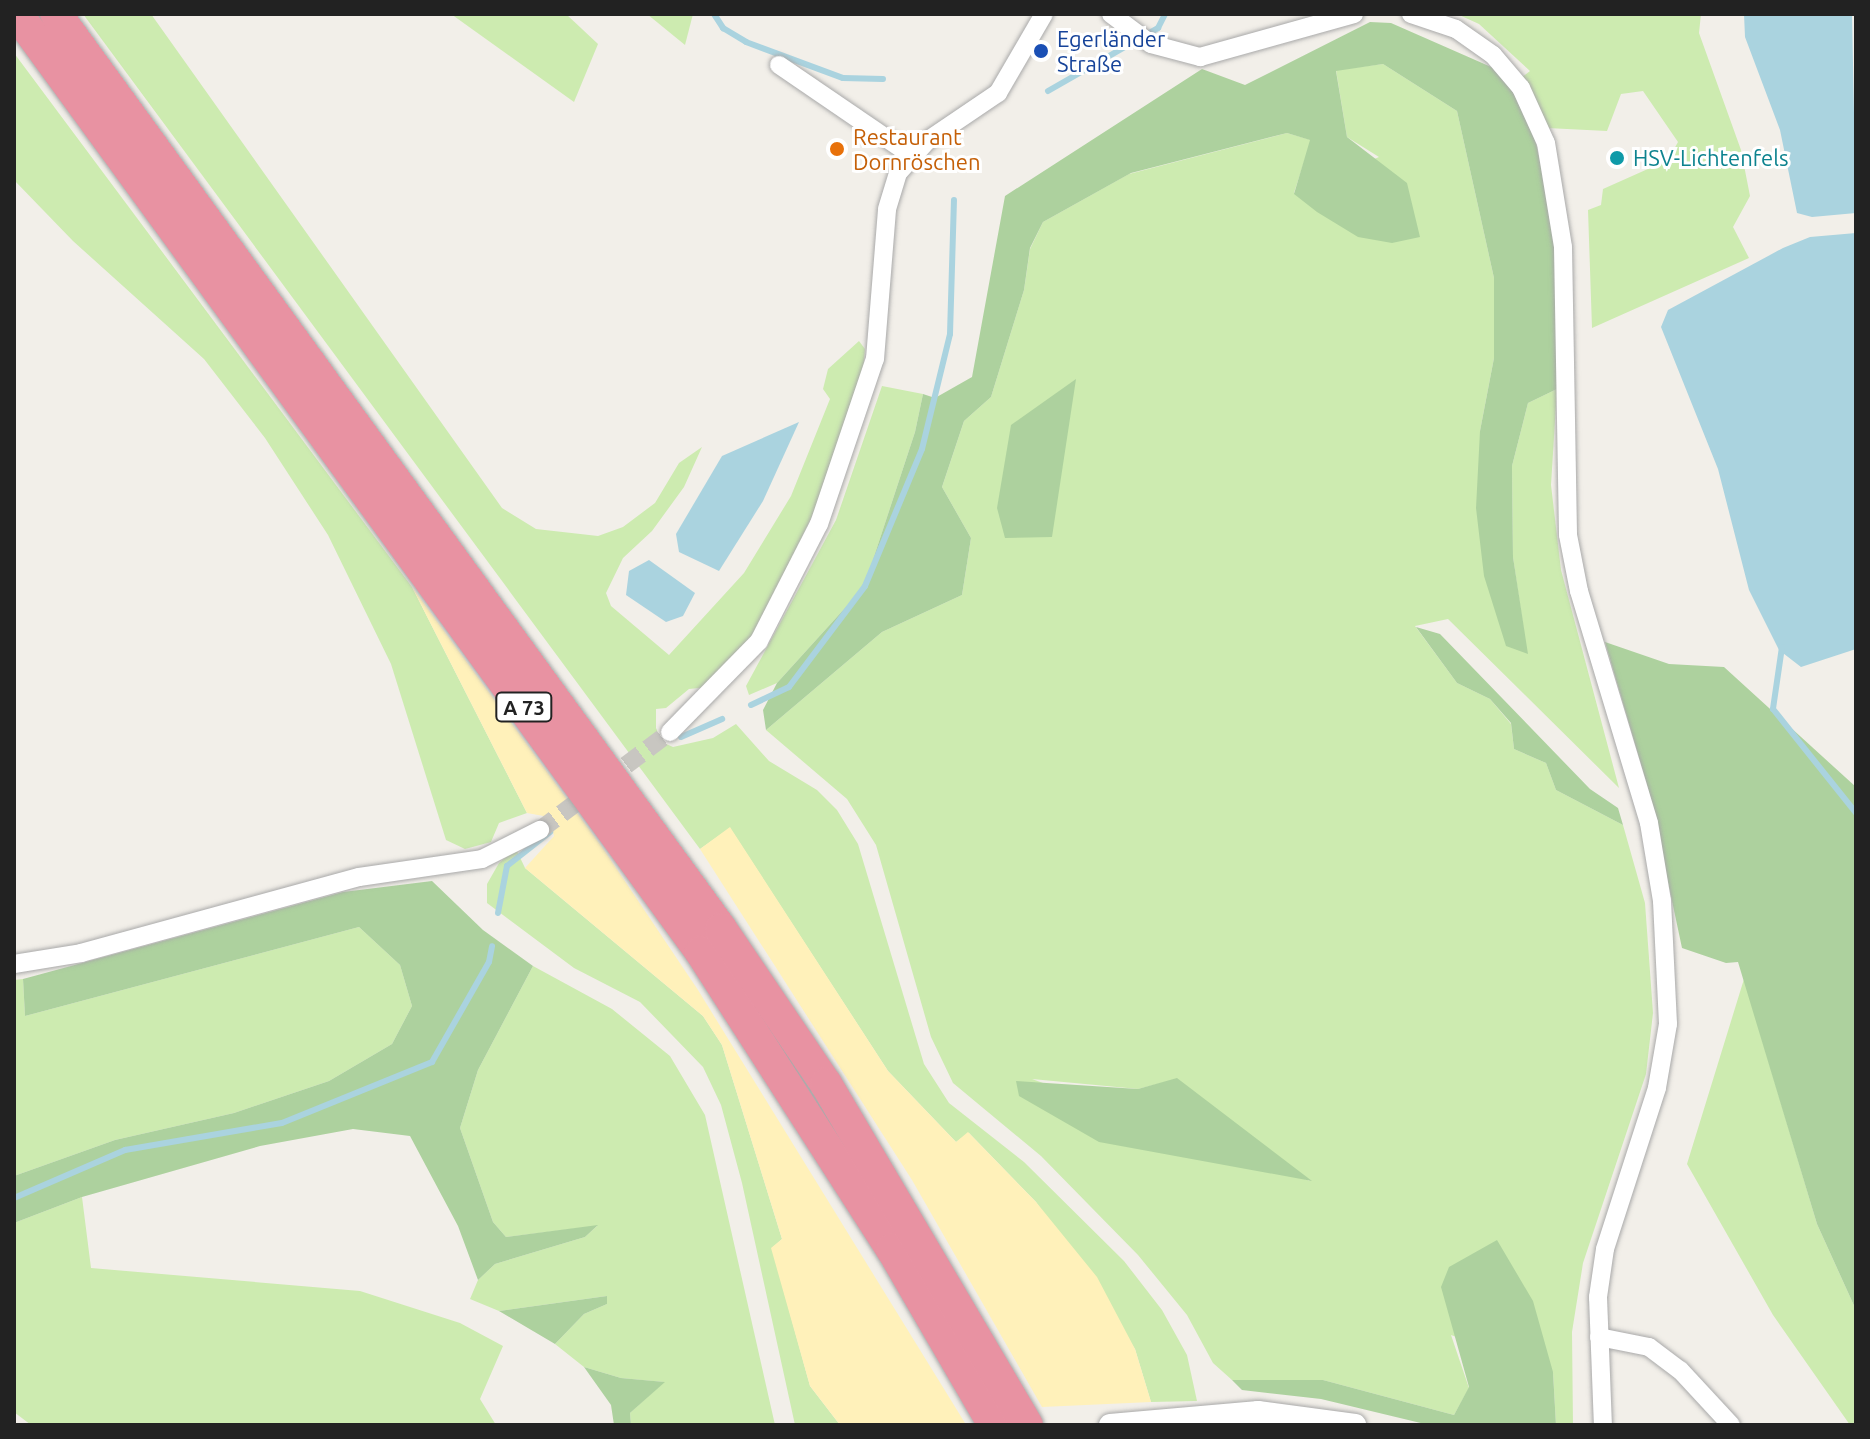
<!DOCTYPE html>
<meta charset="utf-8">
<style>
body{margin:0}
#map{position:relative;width:1870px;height:1439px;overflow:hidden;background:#f2efe9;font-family:Ubuntu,sans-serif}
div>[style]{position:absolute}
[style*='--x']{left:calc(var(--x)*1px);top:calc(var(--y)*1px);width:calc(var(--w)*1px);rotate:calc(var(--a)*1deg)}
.grass>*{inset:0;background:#cdebb0}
.forest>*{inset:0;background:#add19e}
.sand>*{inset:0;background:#fff1ba}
.water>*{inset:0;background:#aad3df}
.stream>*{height:6px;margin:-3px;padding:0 3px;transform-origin:3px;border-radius:3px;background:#aad3df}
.minor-tunnel>*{height:18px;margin-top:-9px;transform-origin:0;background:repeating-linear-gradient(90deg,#c8c6c1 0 18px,transparent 0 27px)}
.roads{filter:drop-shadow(0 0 2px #a9a9a9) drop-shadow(0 0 2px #a9a9a9)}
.minor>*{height:18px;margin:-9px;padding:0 9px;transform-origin:9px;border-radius:9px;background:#fff}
.tertiary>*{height:22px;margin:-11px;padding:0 11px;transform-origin:11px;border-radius:11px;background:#fff}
.motorway>*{height:32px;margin:-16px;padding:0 16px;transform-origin:16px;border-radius:16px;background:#e892a2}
.dots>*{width:22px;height:22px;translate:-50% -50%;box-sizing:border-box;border:4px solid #fff;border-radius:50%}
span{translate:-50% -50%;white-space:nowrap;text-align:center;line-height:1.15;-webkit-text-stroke:6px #fff;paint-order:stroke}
.shield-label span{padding:2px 6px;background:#fff;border:2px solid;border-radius:6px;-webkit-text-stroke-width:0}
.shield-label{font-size:20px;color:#222;font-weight:700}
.transit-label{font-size:22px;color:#164399}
.left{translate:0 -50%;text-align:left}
.food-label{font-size:22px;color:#c56008}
.culture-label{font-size:22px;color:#0d838f}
.frame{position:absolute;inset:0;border:16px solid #222;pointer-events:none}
</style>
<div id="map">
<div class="grass">
<div style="clip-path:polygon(83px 14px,151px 14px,502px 508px,536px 529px,598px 536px,623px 527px,655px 503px,679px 463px,702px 447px,684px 487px,652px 531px,623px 558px,606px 593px,611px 606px,669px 655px,744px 573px,791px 496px,830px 399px,823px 389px,828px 369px,859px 341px,865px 349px,863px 373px,823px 493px,756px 633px,709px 687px,689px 689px,666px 708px,656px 709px,656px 728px,662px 742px,673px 747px,713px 738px,736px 724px,769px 761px,817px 790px,837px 810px,858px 844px,924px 1064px,949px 1103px,1024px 1162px,1124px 1261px,1162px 1310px,1187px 1355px,1197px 1401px,1151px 1402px,1135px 1349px,1036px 1202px,969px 1133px,956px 1142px,888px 1071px,730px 828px,700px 849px)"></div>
<div style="clip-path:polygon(451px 14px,566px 14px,598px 44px,574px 102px)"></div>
<div style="clip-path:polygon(647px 14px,693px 14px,685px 45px)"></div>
<div style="clip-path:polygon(1457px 14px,1701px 14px,1699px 33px,1741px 150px,1750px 196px,1733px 227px,1749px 258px,1592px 328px,1588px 210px,1601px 205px,1603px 189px,1668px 160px,1678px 142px,1643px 91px,1621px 94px,1607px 131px,1547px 128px,1521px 78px,1530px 71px,1479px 24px)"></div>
<div style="clip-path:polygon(14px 53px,412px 587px,527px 813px,499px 823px,491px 842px,465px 849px,446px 840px,391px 664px,328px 535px,265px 438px,204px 359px,73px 241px,14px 180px)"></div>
<div style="clip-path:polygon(evenodd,1383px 64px,1457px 111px,1494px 278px,1494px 358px,1480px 431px,1527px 653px,1513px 557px,1512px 466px,1528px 403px,1557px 389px,1551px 485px,1561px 570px,1619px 788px,1448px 619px,1415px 626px,1457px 683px,1490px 699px,1511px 724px,1514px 749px,1546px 763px,1556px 790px,1623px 825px,1645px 903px,1653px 1013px,1646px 1074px,1583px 1263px,1572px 1332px,1573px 1425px,1556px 1425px,1553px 1372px,1451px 1335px,1469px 1388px,1454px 1415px,1323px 1380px,1232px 1380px,1213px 1363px,1187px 1315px,1138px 1255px,1041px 1156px,953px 1083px,931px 1037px,876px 845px,847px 799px,766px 730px,882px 632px,962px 595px,971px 538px,942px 487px,964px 421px,991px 397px,1024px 290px,1030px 249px,1043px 222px,1129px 174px,1287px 133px,1311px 140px,1294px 193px,1379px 157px,1347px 137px,1336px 70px,1383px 64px,1032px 1079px,1138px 1089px,1177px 1079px,1310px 1181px,1032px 1079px)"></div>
<div style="clip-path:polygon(882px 386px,923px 394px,915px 432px,864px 587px,777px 683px,749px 695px,746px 686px,836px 520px)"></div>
<div style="clip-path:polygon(516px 849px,525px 868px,703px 1016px,722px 1045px,782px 1239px,772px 1248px,810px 1386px,840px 1425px,795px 1425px,742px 1183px,721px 1105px,703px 1067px,640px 1002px,574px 968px,487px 903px,487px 884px,499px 863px)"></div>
<div style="clip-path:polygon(359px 927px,400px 965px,412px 1006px,392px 1044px,329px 1081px,234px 1113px,115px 1140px,14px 1176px,14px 980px,23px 979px,25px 1016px)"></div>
<div style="clip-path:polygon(533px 966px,612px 1009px,670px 1056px,705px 1115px,775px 1425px,631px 1425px,630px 1413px,664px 1382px,621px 1378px,584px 1367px,555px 1344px,584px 1314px,607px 1304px,607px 1296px,499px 1311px,470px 1299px,478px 1280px,495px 1264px,585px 1237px,597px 1226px,506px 1237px,493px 1222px,460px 1128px,478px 1070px)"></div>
<div style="clip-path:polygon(1744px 979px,1817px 1224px,1856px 1310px,1856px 1425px,1850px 1425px,1773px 1315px,1687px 1164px)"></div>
<div style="clip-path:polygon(82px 1197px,91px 1268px,360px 1291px,460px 1323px,503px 1346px,480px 1399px,496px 1425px,31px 1425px,14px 1412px,14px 1223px)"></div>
</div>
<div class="forest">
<div style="clip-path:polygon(1370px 22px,1391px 23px,1498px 70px,1524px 109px,1536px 143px,1558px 247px,1557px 389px,1528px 403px,1512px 466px,1513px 557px,1528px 654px,1506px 646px,1484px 576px,1476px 508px,1480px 431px,1494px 358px,1494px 278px,1457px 111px,1383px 64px,1336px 71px,1347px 137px,1407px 183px,1420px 237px,1392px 243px,1358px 237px,1317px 212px,1294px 194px,1310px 140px,1287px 133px,1131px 173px,1043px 222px,1030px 248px,1024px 290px,991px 397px,964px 421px,942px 487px,971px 538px,962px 595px,882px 632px,766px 730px,763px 710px,777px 683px,864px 587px,915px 432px,923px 394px,935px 398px,972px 377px,1005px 196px,1202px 69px,1245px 85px)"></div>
<div style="clip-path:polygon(1076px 379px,1052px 537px,1005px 538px,997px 508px,1011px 425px)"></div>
<div style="clip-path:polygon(1416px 627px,1440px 634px,1590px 789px,1618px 808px,1623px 825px,1556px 790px,1546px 763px,1514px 749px,1511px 723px,1490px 699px,1457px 683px)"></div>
<div style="clip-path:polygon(1605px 642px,1669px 664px,1724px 667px,1856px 787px,1856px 1310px,1817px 1224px,1738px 962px,1726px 963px,1682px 948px,1648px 788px)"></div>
<div style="clip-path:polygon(432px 881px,483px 930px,533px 966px,478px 1070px,460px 1128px,493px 1222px,506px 1237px,598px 1225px,585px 1237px,495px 1264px,478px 1280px,458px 1226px,410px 1136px,353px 1129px,260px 1146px,82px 1197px,14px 1223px,14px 1176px,115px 1140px,234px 1113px,329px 1081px,392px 1044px,412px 1006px,400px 965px,359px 927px,25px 1016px,23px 979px,343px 892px)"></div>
<div style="clip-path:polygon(1177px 1078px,1312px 1181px,1099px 1142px,1019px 1096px,1016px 1081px,1138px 1089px)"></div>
<div style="clip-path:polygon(1497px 1240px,1533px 1301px,1553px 1372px,1556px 1425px,1429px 1425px,1321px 1399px,1242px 1390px,1232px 1380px,1323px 1380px,1454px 1415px,1469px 1387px,1441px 1287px,1449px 1267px)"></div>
<div style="clip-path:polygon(607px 1296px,607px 1304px,584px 1314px,555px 1344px,499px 1311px)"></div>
<div style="clip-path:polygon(584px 1367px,621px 1378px,665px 1382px,630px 1413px,631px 1425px,614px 1425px,611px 1405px)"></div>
</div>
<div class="sand">
<div style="clip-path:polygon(412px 587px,602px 847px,698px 990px,965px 1423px,840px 1425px,810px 1386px,771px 1248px,782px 1239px,722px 1045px,703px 1016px,525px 868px,554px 836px,549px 817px,527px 813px)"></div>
<div style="clip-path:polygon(730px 827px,888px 1071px,956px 1142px,968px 1132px,1036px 1202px,1097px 1277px,1135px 1349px,1151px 1402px,1042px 1407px,912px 1180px,700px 849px)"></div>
</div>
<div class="water">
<div style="clip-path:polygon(1744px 14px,1852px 14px,1856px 213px,1812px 217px,1797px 213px,1780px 130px,1745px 37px)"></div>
<div style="clip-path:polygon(1856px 233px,1856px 649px,1801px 667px,1779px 650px,1749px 590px,1718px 469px,1661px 327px,1668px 310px,1783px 248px,1810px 237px)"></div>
<div style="clip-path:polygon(799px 422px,763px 501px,719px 571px,679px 552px,676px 534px,722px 456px)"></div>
<div style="clip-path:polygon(649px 560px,695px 593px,683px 616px,666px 622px,626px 595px,629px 571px)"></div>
</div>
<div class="stream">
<div style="--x:714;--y:14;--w:17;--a:57"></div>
<div style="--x:723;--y:28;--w:27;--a:31"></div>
<div style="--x:746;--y:42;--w:103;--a:20.4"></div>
<div style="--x:843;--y:78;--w:40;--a:1.4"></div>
<div style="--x:1048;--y:91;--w:127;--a:-29.8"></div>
<div style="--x:1158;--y:28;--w:16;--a:-63"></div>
<div style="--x:1782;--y:647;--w:63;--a:98.3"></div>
<div style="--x:1773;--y:709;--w:133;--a:51.4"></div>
<div style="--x:751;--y:705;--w:42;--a:-25.3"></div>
<div style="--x:789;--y:687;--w:126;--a:-53"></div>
<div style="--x:865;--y:586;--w:148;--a:-67.4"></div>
<div style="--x:922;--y:449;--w:118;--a:-76.3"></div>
<div style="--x:950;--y:334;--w:134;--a:-88.3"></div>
<div style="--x:681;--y:737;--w:45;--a:-23.7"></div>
<div style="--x:498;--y:913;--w:48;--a:-79.2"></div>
<div style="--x:507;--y:866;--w:55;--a:-38.3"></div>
<div style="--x:14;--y:1198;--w:121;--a:-23.4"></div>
<div style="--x:125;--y:1150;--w:159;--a:-9.8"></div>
<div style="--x:282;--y:1123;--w:162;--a:-22.1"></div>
<div style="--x:432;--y:1062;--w:115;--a:-60.3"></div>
<div style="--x:489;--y:962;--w:16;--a:-79"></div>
</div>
<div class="minor-tunnel">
<div style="--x:540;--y:830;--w:163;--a:-37"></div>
</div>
<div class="roads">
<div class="minor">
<div style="--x:1111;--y:14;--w:50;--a:36.9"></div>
<div style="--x:1151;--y:44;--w:51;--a:14.9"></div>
<div style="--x:1200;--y:57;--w:160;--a:-15.6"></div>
<div style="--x:1411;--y:14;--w:47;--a:18.4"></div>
<div style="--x:1456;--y:29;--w:45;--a:35.1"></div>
<div style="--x:1493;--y:55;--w:43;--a:49.7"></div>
<div style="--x:1521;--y:88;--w:60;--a:65.6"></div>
<div style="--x:1546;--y:143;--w:105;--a:80.7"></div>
<div style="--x:1563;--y:247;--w:288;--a:89"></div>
<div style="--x:1568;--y:535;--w:57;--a:78.9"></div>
<div style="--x:1579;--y:591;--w:242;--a:73.2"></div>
<div style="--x:1649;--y:823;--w:79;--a:80.5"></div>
<div style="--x:1662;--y:901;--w:123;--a:87.2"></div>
<div style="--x:1668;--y:1024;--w:65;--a:99.8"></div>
<div style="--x:1657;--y:1088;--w:169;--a:107.9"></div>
<div style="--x:1605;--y:1249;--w:49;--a:98.3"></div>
<div style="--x:1598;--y:1297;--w:128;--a:87.8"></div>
<div style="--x:779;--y:65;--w:160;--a:34.3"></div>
<div style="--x:670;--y:732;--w:127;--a:-45.6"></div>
<div style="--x:759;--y:641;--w:131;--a:-62.9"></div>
<div style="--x:819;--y:524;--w:174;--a:-71.3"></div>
<div style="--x:875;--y:359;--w:150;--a:-85.4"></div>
<div style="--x:887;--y:209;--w:38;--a:-73"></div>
<div style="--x:898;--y:173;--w:43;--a:-47.8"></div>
<div style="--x:927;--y:141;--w:86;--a:-34.1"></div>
<div style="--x:998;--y:93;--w:91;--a:-59.8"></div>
<div style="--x:14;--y:964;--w:68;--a:-9.3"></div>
<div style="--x:81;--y:953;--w:288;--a:-15.3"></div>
<div style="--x:359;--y:877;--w:124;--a:-8.3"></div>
<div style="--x:482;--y:859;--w:65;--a:-26.6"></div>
<div style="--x:1599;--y:1337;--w:51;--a:11.3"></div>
<div style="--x:1649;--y:1347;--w:39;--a:37"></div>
<div style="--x:1680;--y:1370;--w:75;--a:47.2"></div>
</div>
<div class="tertiary">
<div style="--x:1110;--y:1425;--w:149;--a:-5"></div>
<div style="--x:1258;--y:1412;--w:98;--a:7.6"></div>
</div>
<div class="motorway">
<div style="--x:17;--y:14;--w:1161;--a:53.9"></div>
<div style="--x:701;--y:952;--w:353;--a:57.3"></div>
<div style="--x:892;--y:1249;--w:203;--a:59.9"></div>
<div style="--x:56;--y:14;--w:1131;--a:53.99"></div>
<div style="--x:721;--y:929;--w:187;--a:55.9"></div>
<div style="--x:826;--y:1084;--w:396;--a:59.5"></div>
</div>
</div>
<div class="dots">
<div style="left:1041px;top:51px;background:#1a4fb4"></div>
<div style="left:837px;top:149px;background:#e8710a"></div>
<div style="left:1617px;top:158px;background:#0f9aa8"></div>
</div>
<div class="shield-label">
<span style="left:524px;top:707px">A 73</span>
</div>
<div class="transit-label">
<span class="left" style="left:1057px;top:51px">Egerländer<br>Straße</span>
</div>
<div class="food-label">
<span class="left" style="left:853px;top:149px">Restaurant<br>Dornröschen</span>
</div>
<div class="culture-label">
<span class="left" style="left:1633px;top:158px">HSV-Lichtenfels</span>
</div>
<div class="frame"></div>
</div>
